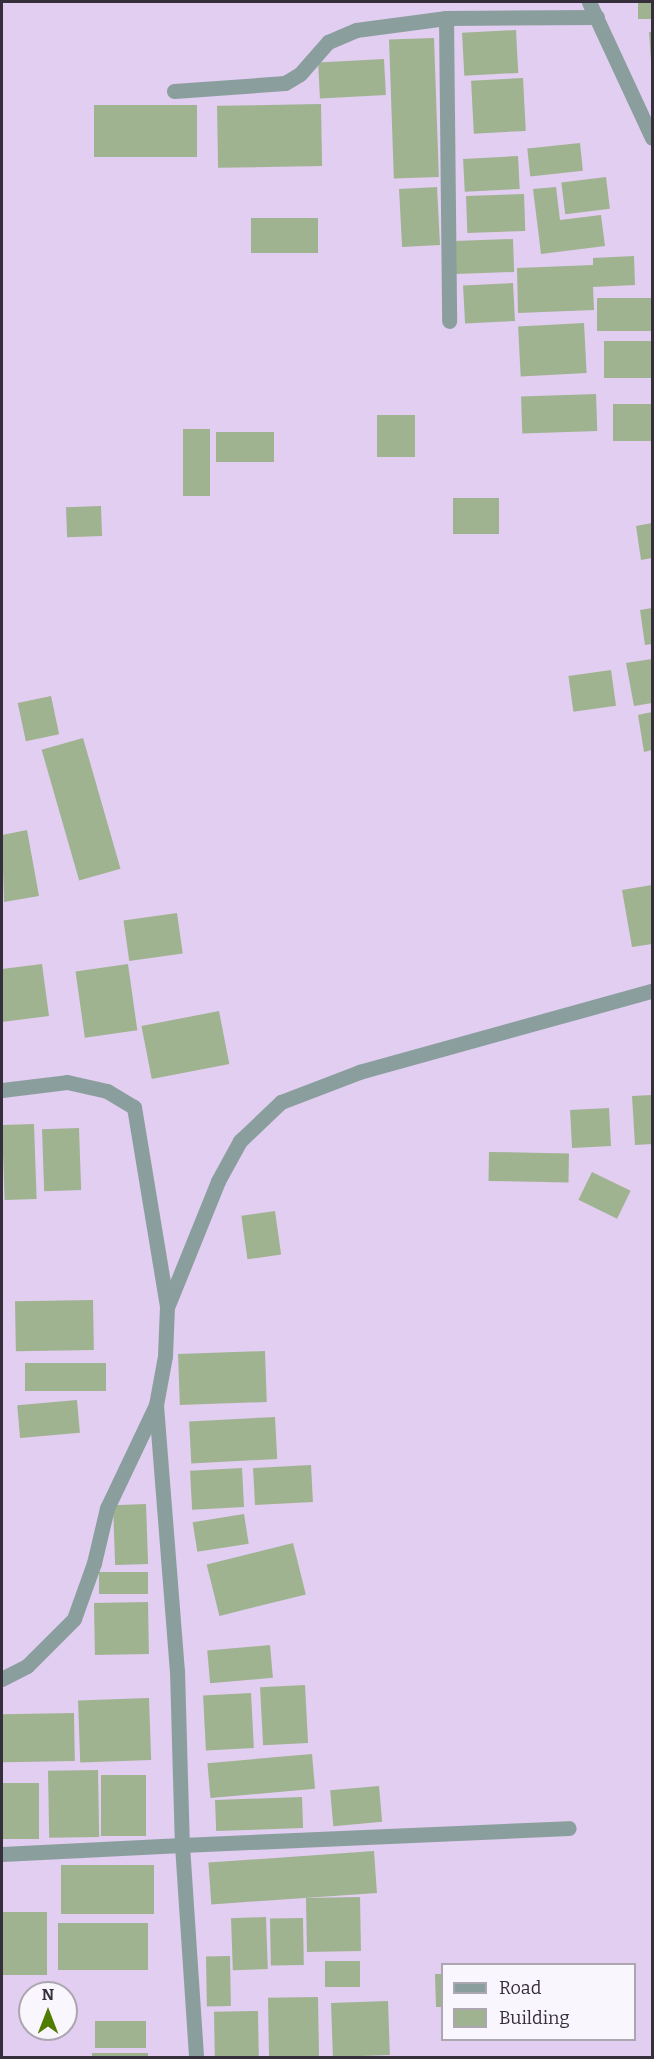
<!DOCTYPE html>
<style>
body{margin:0}
#map{position:relative;width:654px;height:2059px;overflow:hidden;background:#e1cef0;font-family:Bitter,serif}
div>[style]{position:absolute}
[style*='--x']{left:calc(var(--x)*1px);top:calc(var(--y)*1px);width:calc(var(--w)*1px);rotate:calc(var(--a)*1deg)}
.building>*{inset:0;background:#a0b390;transform-origin:0 0}
.minor>*{height:15px;margin:-7.5px;padding:0 7.5px;transform-origin:7.5px;border-radius:7.5px;background:#8a9f9d}
span{translate:-50% -50%;white-space:nowrap;text-align:center;line-height:1.15;-webkit-text-stroke:4.5px #faf6fd;paint-order:stroke}
.frame{position:absolute;inset:0;border:3px solid #352e3b;pointer-events:none}
.legend{position:absolute;left:441px;top:1963px;width:195px;height:78px;box-sizing:border-box;background:#faf6fd;border:2px solid #aba6af;margin:0;padding:8px 10px;list-style:none;font-size:18px;color:#352e3b}
.legend li{display:flex;align-items:center;gap:12px;height:30px}
.legend b{width:30px;border:2px solid #aba6af}
.north{position:absolute;left:18px;top:1981px;width:60px;height:60px;box-sizing:border-box;background:#faf6fd;border:2px solid #aba6af;border-radius:50%;rotate:0deg;font-size:16px;font-weight:700;line-height:24px;text-align:center;color:#352e3b}
.north::after{content:'';display:block;margin:auto;width:21px;height:27px;background:#4f7c02;clip-path:polygon(50% 0,100% 100%,50% 72%,0 100%)}
</style>
<div id="map">
<div class="building">
<div style="left:638px;top:2px;width:14px;height:17px"></div>
<div style="left:516px;top:30px;width:43px;height:54px;rotate:87deg"></div>
<div style="clip-path:polygon(649px 32px,652px 32px,652px 61px,651px 61px)"></div>
<div style="left:434px;top:38px;width:139px;height:45px;rotate:88deg"></div>
<div style="left:384px;top:59px;width:36px;height:66px;rotate:87deg"></div>
<div style="left:523px;top:78px;width:53px;height:52px;rotate:87deg"></div>
<div style="left:321px;top:104px;width:62px;height:104px;rotate:89deg"></div>
<div style="left:197px;top:105px;width:52px;height:103px;rotate:90deg"></div>
<div style="left:580px;top:143px;width:28px;height:53px;rotate:84deg"></div>
<div style="left:518px;top:156px;width:33px;height:55px;rotate:87deg"></div>
<div style="left:606px;top:177px;width:32px;height:45px;rotate:83deg"></div>
<div style="left:437px;top:187px;width:58px;height:38px;rotate:87deg"></div>
<div style="clip-path:polygon(556px 187px,560px 220px,601px 215px,605px 246px,541px 254px,533px 189px)"></div>
<div style="left:524px;top:194px;width:37px;height:58px;rotate:88deg"></div>
<div style="left:318px;top:218px;width:35px;height:67px;rotate:90deg"></div>
<div style="left:513px;top:239px;width:33px;height:59px;rotate:88deg"></div>
<div style="clip-path:polygon(634px 256px,635px 285px,593px 287px,594px 310px,518px 313px,517px 268px,593px 265px,593px 258px)"></div>
<div style="left:513px;top:283px;width:38px;height:50px;rotate:87deg"></div>
<div style="left:652px;top:298px;width:33px;height:55px;rotate:90deg"></div>
<div style="left:584px;top:323px;width:50px;height:66px;rotate:87deg"></div>
<div style="left:652px;top:341px;width:37px;height:48px;rotate:90deg"></div>
<div style="left:596px;top:394px;width:37px;height:75px;rotate:88deg"></div>
<div style="left:652px;top:404px;width:37px;height:39px;rotate:90deg"></div>
<div style="left:415px;top:415px;width:42px;height:38px;rotate:90deg"></div>
<div style="left:183px;top:429px;width:27px;height:67px"></div>
<div style="left:274px;top:432px;width:30px;height:58px;rotate:90deg"></div>
<div style="left:453px;top:498px;width:46px;height:36px"></div>
<div style="left:101px;top:506px;width:30px;height:35px;rotate:88deg"></div>
<div style="clip-path:polygon(652px 523px,652px 558px,641px 560px,636px 526px)"></div>
<div style="clip-path:polygon(652px 608px,652px 644px,645px 645px,640px 610px)"></div>
<div style="clip-path:polygon(652px 659px,652px 703px,634px 706px,626px 663px)"></div>
<div style="left:611px;top:670px;width:36px;height:43px;rotate:82deg"></div>
<div style="left:51px;top:696px;width:39px;height:34px;rotate:78deg"></div>
<div style="clip-path:polygon(652px 712px,652px 750px,644px 752px,638px 715px)"></div>
<div style="left:83px;top:738px;width:136px;height:43px;rotate:74deg"></div>
<div style="clip-path:polygon(27px 830px,39px 896px,4px 902px,2px 835px)"></div>
<div style="clip-path:polygon(652px 885px,652px 944px,632px 947px,622px 890px)"></div>
<div style="left:177px;top:913px;width:41px;height:54px;rotate:82deg"></div>
<div style="clip-path:polygon(42px 964px,49px 1016px,2px 1022px,2px 969px)"></div>
<div style="left:128px;top:964px;width:67px;height:53px;rotate:82deg"></div>
<div style="left:219px;top:1011px;width:54px;height:79px;rotate:79deg"></div>
<div style="clip-path:polygon(652px 1095px,652px 1144px,635px 1145px,632px 1096px)"></div>
<div style="left:609px;top:1108px;width:38px;height:39px;rotate:87deg"></div>
<div style="left:34px;top:1124px;width:75px;height:32px;rotate:88deg"></div>
<div style="left:79px;top:1128px;width:62px;height:37px;rotate:88deg"></div>
<div style="left:489px;top:1152px;width:80px;height:29px;rotate:1deg"></div>
<div style="left:592px;top:1172px;width:43px;height:31px;rotate:26deg"></div>
<div style="left:275px;top:1211px;width:44px;height:34px;rotate:82deg"></div>
<div style="left:93px;top:1300px;width:50px;height:78px;rotate:89deg"></div>
<div style="left:265px;top:1351px;width:51px;height:87px;rotate:88deg"></div>
<div style="left:106px;top:1363px;width:28px;height:81px;rotate:90deg"></div>
<div style="left:77px;top:1400px;width:33px;height:60px;rotate:85deg"></div>
<div style="left:275px;top:1417px;width:42px;height:86px;rotate:87deg"></div>
<div style="left:311px;top:1465px;width:37px;height:58px;rotate:87deg"></div>
<div style="left:242px;top:1468px;width:39px;height:52px;rotate:87deg"></div>
<div style="left:146px;top:1504px;width:60px;height:33px;rotate:88deg"></div>
<div style="left:244px;top:1514px;width:30px;height:52px;rotate:81deg"></div>
<div style="left:293px;top:1543px;width:53px;height:89px;rotate:76deg"></div>
<div style="left:148px;top:1572px;width:22px;height:49px;rotate:90deg"></div>
<div style="left:148px;top:1602px;width:52px;height:54px;rotate:89deg"></div>
<div style="left:270px;top:1645px;width:33px;height:63px;rotate:85deg"></div>
<div style="left:305px;top:1685px;width:58px;height:45px;rotate:87deg"></div>
<div style="left:251px;top:1693px;width:55px;height:48px;rotate:87deg"></div>
<div style="left:149px;top:1698px;width:62px;height:71px;rotate:88deg"></div>
<div style="left:74px;top:1713px;width:48px;height:72px;rotate:89deg"></div>
<div style="left:312px;top:1754px;width:35px;height:105px;rotate:85deg"></div>
<div style="left:98px;top:1770px;width:67px;height:50px;rotate:89deg"></div>
<div style="left:146px;top:1775px;width:61px;height:45px;rotate:90deg"></div>
<div style="left:2px;top:1783px;width:37px;height:56px"></div>
<div style="left:379px;top:1786px;width:36px;height:49px;rotate:85deg"></div>
<div style="left:302px;top:1797px;width:31px;height:87px;rotate:88deg"></div>
<div style="left:374px;top:1851px;width:42px;height:166px;rotate:86deg"></div>
<div style="left:61px;top:1865px;width:93px;height:49px"></div>
<div style="left:360px;top:1897px;width:54px;height:54px;rotate:89deg"></div>
<div style="left:2px;top:1912px;width:45px;height:63px"></div>
<div style="left:266px;top:1917px;width:52px;height:35px;rotate:88deg"></div>
<div style="left:303px;top:1918px;width:47px;height:33px;rotate:89deg"></div>
<div style="left:58px;top:1923px;width:90px;height:47px"></div>
<div style="left:230px;top:1956px;width:50px;height:24px;rotate:89deg"></div>
<div style="left:360px;top:1961px;width:26px;height:35px;rotate:90deg"></div>
<div style="clip-path:polygon(435px 1974px,442px 1974px,442px 2007px,436px 2007px)"></div>
<div style="left:318px;top:1997px;width:61px;height:50px;rotate:89deg"></div>
<div style="left:388px;top:2001px;width:54px;height:57px;rotate:88deg"></div>
<div style="left:258px;top:2011px;width:47px;height:44px;rotate:89deg"></div>
<div style="left:95px;top:2021px;width:51px;height:27px"></div>
<div style="left:92px;top:2053px;width:56px;height:5px"></div>
</div>
<div class="minor">
<div style="--x:589;--y:2;--w:150;--a:65.1"></div>
<div style="--x:446;--y:18;--w:303;--a:89.4"></div>
<div style="--x:174;--y:91;--w:111;--a:-4.1"></div>
<div style="--x:285;--y:83;--w:17;--a:-31"></div>
<div style="--x:300;--y:74;--w:43;--a:-48.8"></div>
<div style="--x:328;--y:42;--w:30;--a:-23"></div>
<div style="--x:356;--y:30;--w:91;--a:-7.6"></div>
<div style="--x:446;--y:18;--w:151;--a:-0.4"></div>
<div style="--x:2;--y:1090;--w:65;--a:-7"></div>
<div style="--x:67;--y:1082;--w:41;--a:12.7"></div>
<div style="--x:107;--y:1091;--w:31;--a:31"></div>
<div style="--x:134;--y:1107;--w:202;--a:80.6"></div>
<div style="--x:167;--y:1306;--w:50;--a:92.3"></div>
<div style="--x:165;--y:1356;--w:50;--a:100.4"></div>
<div style="--x:156;--y:1405;--w:114;--a:115.4"></div>
<div style="--x:107;--y:1508;--w:57;--a:103.3"></div>
<div style="--x:94;--y:1563;--w:59;--a:109.7"></div>
<div style="--x:74;--y:1619;--w:66;--a:135"></div>
<div style="--x:27;--y:1666;--w:28;--a:153"></div>
<div style="--x:168;--y:1305;--w:134;--a:-68"></div>
<div style="--x:218;--y:1181;--w:46;--a:-61.2"></div>
<div style="--x:240;--y:1141;--w:57;--a:-43.6"></div>
<div style="--x:281;--y:1102;--w:84;--a:-21"></div>
<div style="--x:359;--y:1072;--w:304;--a:-15.5"></div>
<div style="--x:156;--y:1405;--w:266;--a:85.5"></div>
<div style="--x:177;--y:1670;--w:175;--a:88.4"></div>
<div style="--x:182;--y:1845;--w:387;--a:-2.5"></div>
<div style="--x:2;--y:1854;--w:180;--a:-2.9"></div>
<div style="--x:182;--y:1845;--w:213;--a:86.2"></div>
</div>
<div class="frame"></div>
<ul class="legend">
<li><b style="height:8px;background:#8a9f9d"></b>Road</li>
<li><b style="height:16px;background:#a0b390"></b>Building</li>
</ul>
<div class="north">N</div>
</div>
